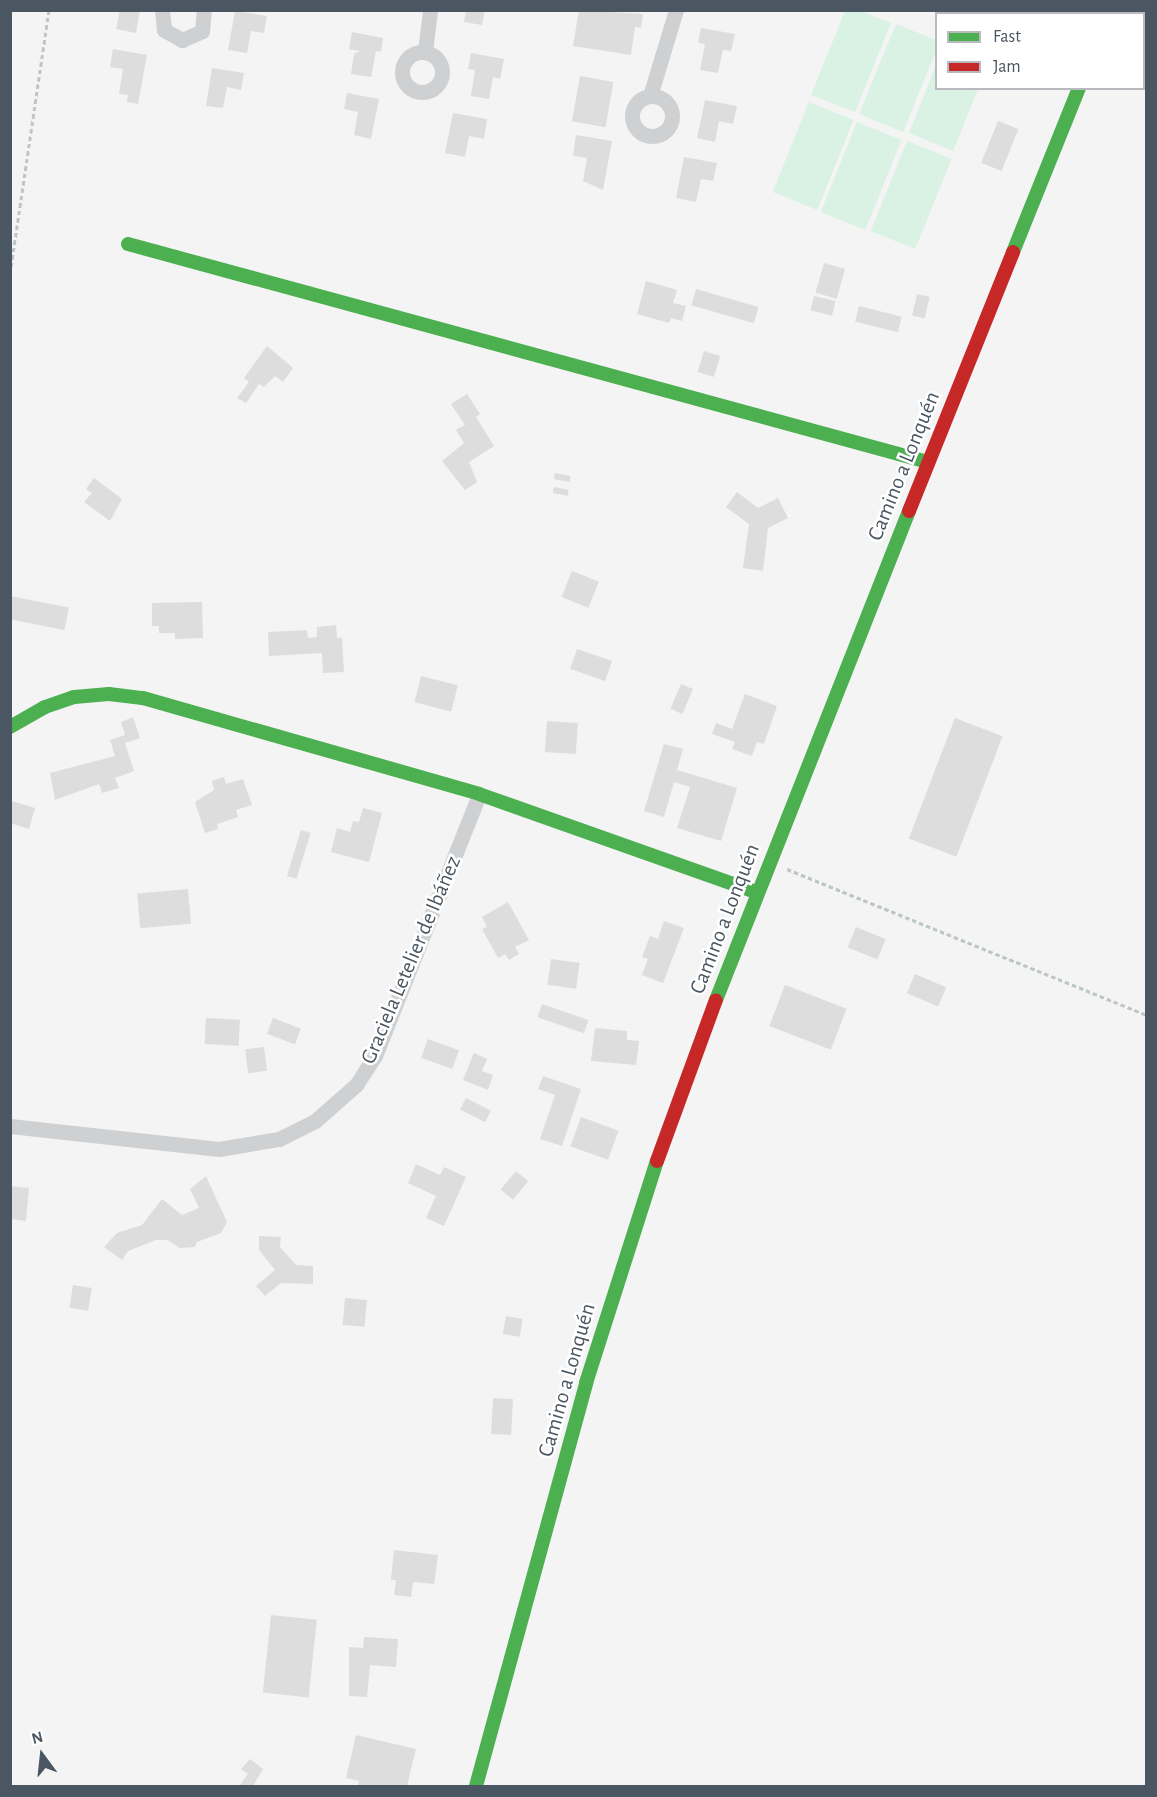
<!DOCTYPE html>
<meta charset="utf-8">
<style>
body{margin:0}
#map{position:relative;width:1157px;height:1797px;overflow:hidden;background:#f4f4f4;font-family:"Alegreya Sans",sans-serif}
div>[style]{position:absolute}
[style*='--x']{left:calc(var(--x)*1px);top:calc(var(--y)*1px);width:calc(var(--w)*1px);rotate:calc(var(--a)*1deg)}
.green>*{inset:0;background:#d9f2e3;transform-origin:0 0}
.building>*{inset:0;background:#ddddde;transform-origin:0 0}
.path>*{height:3px;margin-top:-1.5px;transform-origin:0;background:repeating-linear-gradient(90deg,#bcc7c4 0 4.5px,transparent 0 7.5px)}
.street>*{height:15px;margin:-7.5px;padding:0 7.5px;transform-origin:7.5px;border-radius:7.5px;background:#ced0d2}
.street>.ring{margin:-7.5px;padding:0;box-sizing:content-box;background:none;border:15px solid #ced0d2;border-radius:50%}
.fast>*{height:14px;margin:-7px;padding:0 7px;transform-origin:7px;border-radius:7px;background:#4caf50}
.jam>*{height:14px;margin:-7px;padding:0 7px;transform-origin:7px;border-radius:7px;background:#c62828}
span{translate:-50% -50%;white-space:nowrap;text-align:center;line-height:1.15;-webkit-text-stroke:5px #fff;paint-order:stroke}
.street-label{font-size:22px;color:#4a5661}
.frame{position:absolute;inset:0;border:12px solid #4a5661;pointer-events:none}
.legend{position:absolute;left:935px;top:12px;width:210px;height:78px;box-sizing:border-box;background:#fff;border:2px solid #b7bbc0;margin:0;padding:8px 10px;list-style:none;font-size:18px;color:#4a5661}
.legend li{display:flex;align-items:center;gap:12px;height:30px}
.legend b{width:30px;border:2px solid #b7bbc0}
.north{position:absolute;left:12px;top:1725px;width:60px;height:60px;-webkit-text-stroke:4px #fff;paint-order:stroke;rotate:345deg;font-size:16px;font-weight:700;line-height:24px;text-align:center;color:#4a5661}
.north::after{content:'';display:block;margin:auto;width:21px;height:27px;background:#4a5661;clip-path:polygon(50% 0,100% 100%,50% 72%,0 100%)}
</style>
<div id="map">
<div class="green">
<div style="clip-path:polygon(845px 11px,861px 11px,891px 23px,855px 112px,811px 95px)"></div>
<div style="clip-path:polygon(896px 24px,936px 40px,936px 51px,903px 132px,859px 114px)"></div>
<div style="clip-path:polygon(936px 65px,936px 88px,978px 89px,953px 151px,909px 133px)"></div>
<div style="left:809px;top:102px;width:48px;height:97px;rotate:22deg"></div>
<div style="left:857px;top:122px;width:48px;height:97px;rotate:22deg"></div>
<div style="left:907px;top:141px;width:48px;height:97px;rotate:22deg"></div>
</div>
<div class="building">
<div style="clip-path:polygon(120px 10px,140px 10px,136px 33px,116px 29px)"></div>
<div style="clip-path:polygon(466px 10px,485px 10px,482px 25px,464px 22px)"></div>
<div style="clip-path:polygon(579px 10px,643px 14px,641px 28px,635px 27px,631px 55px,573px 46px)"></div>
<div style="clip-path:polygon(235px 11px,267px 16px,264px 33px,251px 31px,247px 53px,228px 50px)"></div>
<div style="clip-path:polygon(701px 28px,735px 34px,731px 51px,723px 50px,718px 73px,700px 70px,705px 44px,698px 43px)"></div>
<div style="clip-path:polygon(352px 32px,383px 38px,381px 52px,376px 51px,371px 77px,351px 74px,354px 54px,360px 51px,349px 49px)"></div>
<div style="clip-path:polygon(113px 49px,147px 55px,138px 104px,127px 102px,128px 95px,119px 94px,123px 69px,110px 67px)"></div>
<div style="clip-path:polygon(471px 53px,504px 59px,500px 79px,493px 77px,489px 99px,471px 96px,475px 70px,468px 69px)"></div>
<div style="clip-path:polygon(212px 68px,244px 73px,241px 90px,227px 87px,223px 108px,206px 106px)"></div>
<div style="left:580px;top:76px;width:34px;height:46px;rotate:10deg"></div>
<div style="clip-path:polygon(347px 93px,379px 99px,371px 139px,354px 135px,358px 112px,344px 109px)"></div>
<div style="clip-path:polygon(705px 100px,737px 106px,733px 124px,719px 121px,715px 142px,697px 138px)"></div>
<div style="clip-path:polygon(453px 113px,487px 119px,484px 139px,469px 136px,465px 157px,445px 153px)"></div>
<div style="left:998px;top:121px;width:22px;height:45px;rotate:22deg"></div>
<div style="clip-path:polygon(576px 135px,612px 141px,603px 190px,583px 181px,587px 158px,573px 156px)"></div>
<div style="clip-path:polygon(684px 157px,717px 163px,713px 181px,701px 179px,696px 202px,676px 198px)"></div>
<div style="left:824px;top:263px;width:22px;height:31px;rotate:16deg"></div>
<div style="clip-path:polygon(646px 281px,677px 290px,673px 303px,686px 306px,682px 321px,671px 318px,669px 323px,637px 314px)"></div>
<div style="left:696px;top:289px;width:65px;height:17px;rotate:16deg"></div>
<div style="left:917px;top:294px;width:13px;height:22px;rotate:13deg"></div>
<div style="left:814px;top:296px;width:22px;height:15px;rotate:13deg"></div>
<div style="left:859px;top:306px;width:44px;height:16px;rotate:14deg"></div>
<div style="clip-path:polygon(267px 346px,293px 368px,283px 382px,275px 376px,264px 387px,259px 384px,246px 403px,237px 398px,249px 382px,244px 378px)"></div>
<div style="left:704px;top:351px;width:17px;height:22px;rotate:17deg"></div>
<div style="clip-path:polygon(467px 394px,480px 414px,476px 417px,494px 446px,469px 462px,477px 482px,465px 490px,442px 461px,464px 443px,456px 430px,465px 425px,451px 404px)"></div>
<div style="left:555px;top:473px;width:16px;height:6px;rotate:11deg"></div>
<div style="clip-path:polygon(94px 478px,122px 499px,110px 521px,84px 502px,92px 493px,86px 489px)"></div>
<div style="left:554px;top:487px;width:15px;height:6px;rotate:11deg"></div>
<div style="clip-path:polygon(737px 492px,758px 508px,778px 498px,788px 518px,768px 528px,763px 571px,743px 568px,749px 524px,726px 507px)"></div>
<div style="left:572px;top:571px;width:29px;height:28px;rotate:22deg"></div>
<div style="left:10px;top:596px;width:60px;height:23px;rotate:11deg"></div>
<div style="clip-path:polygon(202px 602px,203px 638px,175px 639px,175px 633px,159px 633px,159px 626px,152px 626px,152px 603px)"></div>
<div style="clip-path:polygon(336px 625px,337px 638px,342px 638px,344px 672px,323px 673px,322px 653px,269px 656px,268px 632px,307px 630px,308px 638px,317px 637px,317px 627px)"></div>
<div style="left:577px;top:649px;width:37px;height:21px;rotate:19deg"></div>
<div style="left:421px;top:676px;width:38px;height:27px;rotate:14deg"></div>
<div style="left:681px;top:684px;width:13px;height:27px;rotate:23deg"></div>
<div style="clip-path:polygon(745px 694px,777px 706px,764px 744px,757px 742px,752px 756px,732px 749px,735px 742px,712px 734px,716px 723px,732px 729px)"></div>
<div style="clip-path:polygon(133px 717px,140px 738px,125px 743px,134px 771px,115px 778px,119px 788px,102px 793px,99px 784px,55px 800px,50px 773px,115px 756px,110px 740px,125px 735px,121px 722px)"></div>
<div style="left:955px;top:718px;width:51px;height:129px;rotate:21deg"></div>
<div style="left:547px;top:721px;width:31px;height:31px;rotate:4deg"></div>
<div style="clip-path:polygon(664px 744px,683px 749px,677px 770px,737px 788px,721px 841px,677px 828px,690px 787px,674px 782px,664px 817px,644px 811px)"></div>
<div style="clip-path:polygon(224px 777px,226px 784px,243px 779px,252px 805px,236px 810px,238px 817px,217px 824px,218px 829px,205px 833px,195px 802px,214px 790px,212px 781px)"></div>
<div style="clip-path:polygon(12px 801px,35px 808px,29px 829px,10px 823px)"></div>
<div style="clip-path:polygon(363px 808px,382px 813px,369px 862px,331px 852px,337px 828px,350px 832px,353px 821px,359px 822px)"></div>
<div style="left:301px;top:830px;width:10px;height:48px;rotate:17deg"></div>
<div style="left:188px;top:889px;width:35px;height:51px;rotate:85deg"></div>
<div style="clip-path:polygon(508px 902px,529px 940px,515px 947px,519px 954px,509px 960px,505px 954px,498px 958px,482px 929px,487px 927px,482px 917px)"></div>
<div style="clip-path:polygon(664px 921px,684px 928px,663px 983px,642px 975px,648px 959px,642px 957px,650px 936px,658px 939px)"></div>
<div style="left:856px;top:927px;width:32px;height:22px;rotate:22deg"></div>
<div style="left:551px;top:959px;width:29px;height:26px;rotate:8deg"></div>
<div style="left:915px;top:974px;width:34px;height:21px;rotate:23deg"></div>
<div style="left:785px;top:985px;width:66px;height:44px;rotate:21deg"></div>
<div style="left:542px;top:1004px;width:49px;height:14px;rotate:19deg"></div>
<div style="left:206px;top:1018px;width:34px;height:26px;rotate:3deg"></div>
<div style="left:273px;top:1018px;width:30px;height:17px;rotate:21deg"></div>
<div style="clip-path:polygon(595px 1028px,627px 1031px,627px 1040px,639px 1041px,636px 1065px,591px 1061px)"></div>
<div style="left:428px;top:1039px;width:33px;height:20px;rotate:20deg"></div>
<div style="left:264px;top:1047px;width:24px;height:19px;rotate:83deg"></div>
<div style="clip-path:polygon(474px 1053px,487px 1059px,482px 1071px,493px 1075px,488px 1090px,463px 1080px)"></div>
<div style="clip-path:polygon(543px 1076px,581px 1089px,562px 1146px,540px 1139px,555px 1095px,538px 1089px)"></div>
<div style="left:466px;top:1098px;width:28px;height:13px;rotate:27deg"></div>
<div style="left:581px;top:1117px;width:40px;height:31px;rotate:20deg"></div>
<div style="clip-path:polygon(416px 1164px,440px 1175px,444px 1167px,466px 1177px,444px 1226px,426px 1218px,436px 1196px,408px 1183px)"></div>
<div style="left:516px;top:1171px;width:16px;height:24px;rotate:40deg"></div>
<div style="clip-path:polygon(206px 1176px,227px 1222px,221px 1233px,197px 1242px,195px 1247px,180px 1248px,168px 1240px,156px 1240px,128px 1251px,122px 1260px,104px 1247px,117px 1233px,142px 1225px,162px 1199px,182px 1215px,199px 1208px,190px 1189px)"></div>
<div style="clip-path:polygon(10px 1186px,29px 1188px,26px 1221px,10px 1219px)"></div>
<div style="clip-path:polygon(259px 1236px,281px 1237px,280px 1247px,296px 1265px,313px 1266px,313px 1284px,281px 1283px,265px 1296px,256px 1286px,275px 1270px,259px 1250px)"></div>
<div style="left:73px;top:1285px;width:19px;height:23px;rotate:9deg"></div>
<div style="left:345px;top:1298px;width:22px;height:27px;rotate:5deg"></div>
<div style="left:506px;top:1316px;width:17px;height:18px;rotate:10deg"></div>
<div style="left:493px;top:1398px;width:20px;height:36px;rotate:3deg"></div>
<div style="clip-path:polygon(394px 1550px,438px 1555px,434px 1584px,413px 1582px,411px 1597px,394px 1595px,396px 1580px,391px 1580px)"></div>
<div style="left:271px;top:1615px;width:46px;height:78px;rotate:6deg"></div>
<div style="clip-path:polygon(364px 1637px,398px 1639px,396px 1667px,370px 1665px,367px 1697px,349px 1696px,349px 1647px,363px 1648px)"></div>
<div style="clip-path:polygon(356px 1735px,416px 1749px,407px 1786px,358px 1786px,359px 1781px,346px 1778px)"></div>
<div style="clip-path:polygon(250px 1759px,263px 1769px,253px 1786px,239px 1786px,248px 1774px,241px 1769px)"></div>
</div>
<div class="path">
<div style="--x:10;--y:274;--w:267;--a:-81.6"></div>
<div style="--x:787;--y:869;--w:388;--a:22.1"></div>
</div>
<div class="street">
<div style="--x:162;--y:10;--w:20;--a:84"></div>
<div style="--x:164;--y:30;--w:21;--a:29"></div>
<div style="--x:182;--y:40;--w:22;--a:-24"></div>
<div style="--x:202;--y:31;--w:21;--a:-85"></div>
<div style="--x:425;--y:51;--w:41;--a:-83"></div>
<div class="ring" style="left:402px;top:52px;width:25px;height:25px"></div>
<div class="ring" style="left:632px;top:96px;width:25px;height:25px"></div>
<div style="--x:650;--y:96;--w:90;--a:-73.2"></div>
<div style="--x:10;--y:1126;--w:210;--a:6.3"></div>
<div style="--x:219;--y:1149;--w:61;--a:-9.5"></div>
<div style="--x:279;--y:1139;--w:40;--a:-26.6"></div>
<div style="--x:315;--y:1121;--w:55;--a:-41.3"></div>
<div style="--x:356;--y:1085;--w:35;--a:-57"></div>
<div style="--x:375;--y:1056;--w:282;--a:-68.3"></div>
</div>
<div class="fast">
<div style="--x:1117;--y:14;--w:4;--a:-76"></div>
<div style="--x:128;--y:244;--w:829;--a:15.24"></div>
<div style="--x:1013;--y:252;--w:177;--a:-68.1"></div>
<div style="--x:10;--y:727;--w:40;--a:-29.7"></div>
<div style="--x:45;--y:707;--w:31;--a:-19"></div>
<div style="--x:74;--y:697;--w:35;--a:-5"></div>
<div style="--x:109;--y:694;--w:34;--a:7"></div>
<div style="--x:143;--y:698;--w:349;--a:15.9"></div>
<div style="--x:479;--y:794;--w:294;--a:19.5"></div>
<div style="--x:716;--y:1000;--w:526;--a:-68.46"></div>
<div style="--x:476;--y:1786;--w:418;--a:-74.7"></div>
<div style="--x:586;--y:1383;--w:233;--a:-72.3"></div>
</div>
<div class="jam">
<div style="--x:909;--y:511;--w:279;--a:-68.1"></div>
<div style="--x:657;--y:1161;--w:171;--a:-69.9"></div>
</div>
<div class="street-label">
<span style="left:904px;top:466px;rotate:-68deg">Camino a Lonquén</span>
<span style="left:725px;top:919px;rotate:-69deg">Camino a Lonquén</span>
<span style="left:411px;top:960px;rotate:-67deg">Graciela Letelier de Ibáñez</span>
<span style="left:567px;top:1380px;rotate:-74deg">Camino a Lonquén</span>
</div>
<div class="frame"></div>
<ul class="legend">
<li><b style="height:8px;background:#4caf50"></b>Fast</li>
<li><b style="height:8px;background:#c62828"></b>Jam</li>
</ul>
<div class="north">N</div>
</div>
